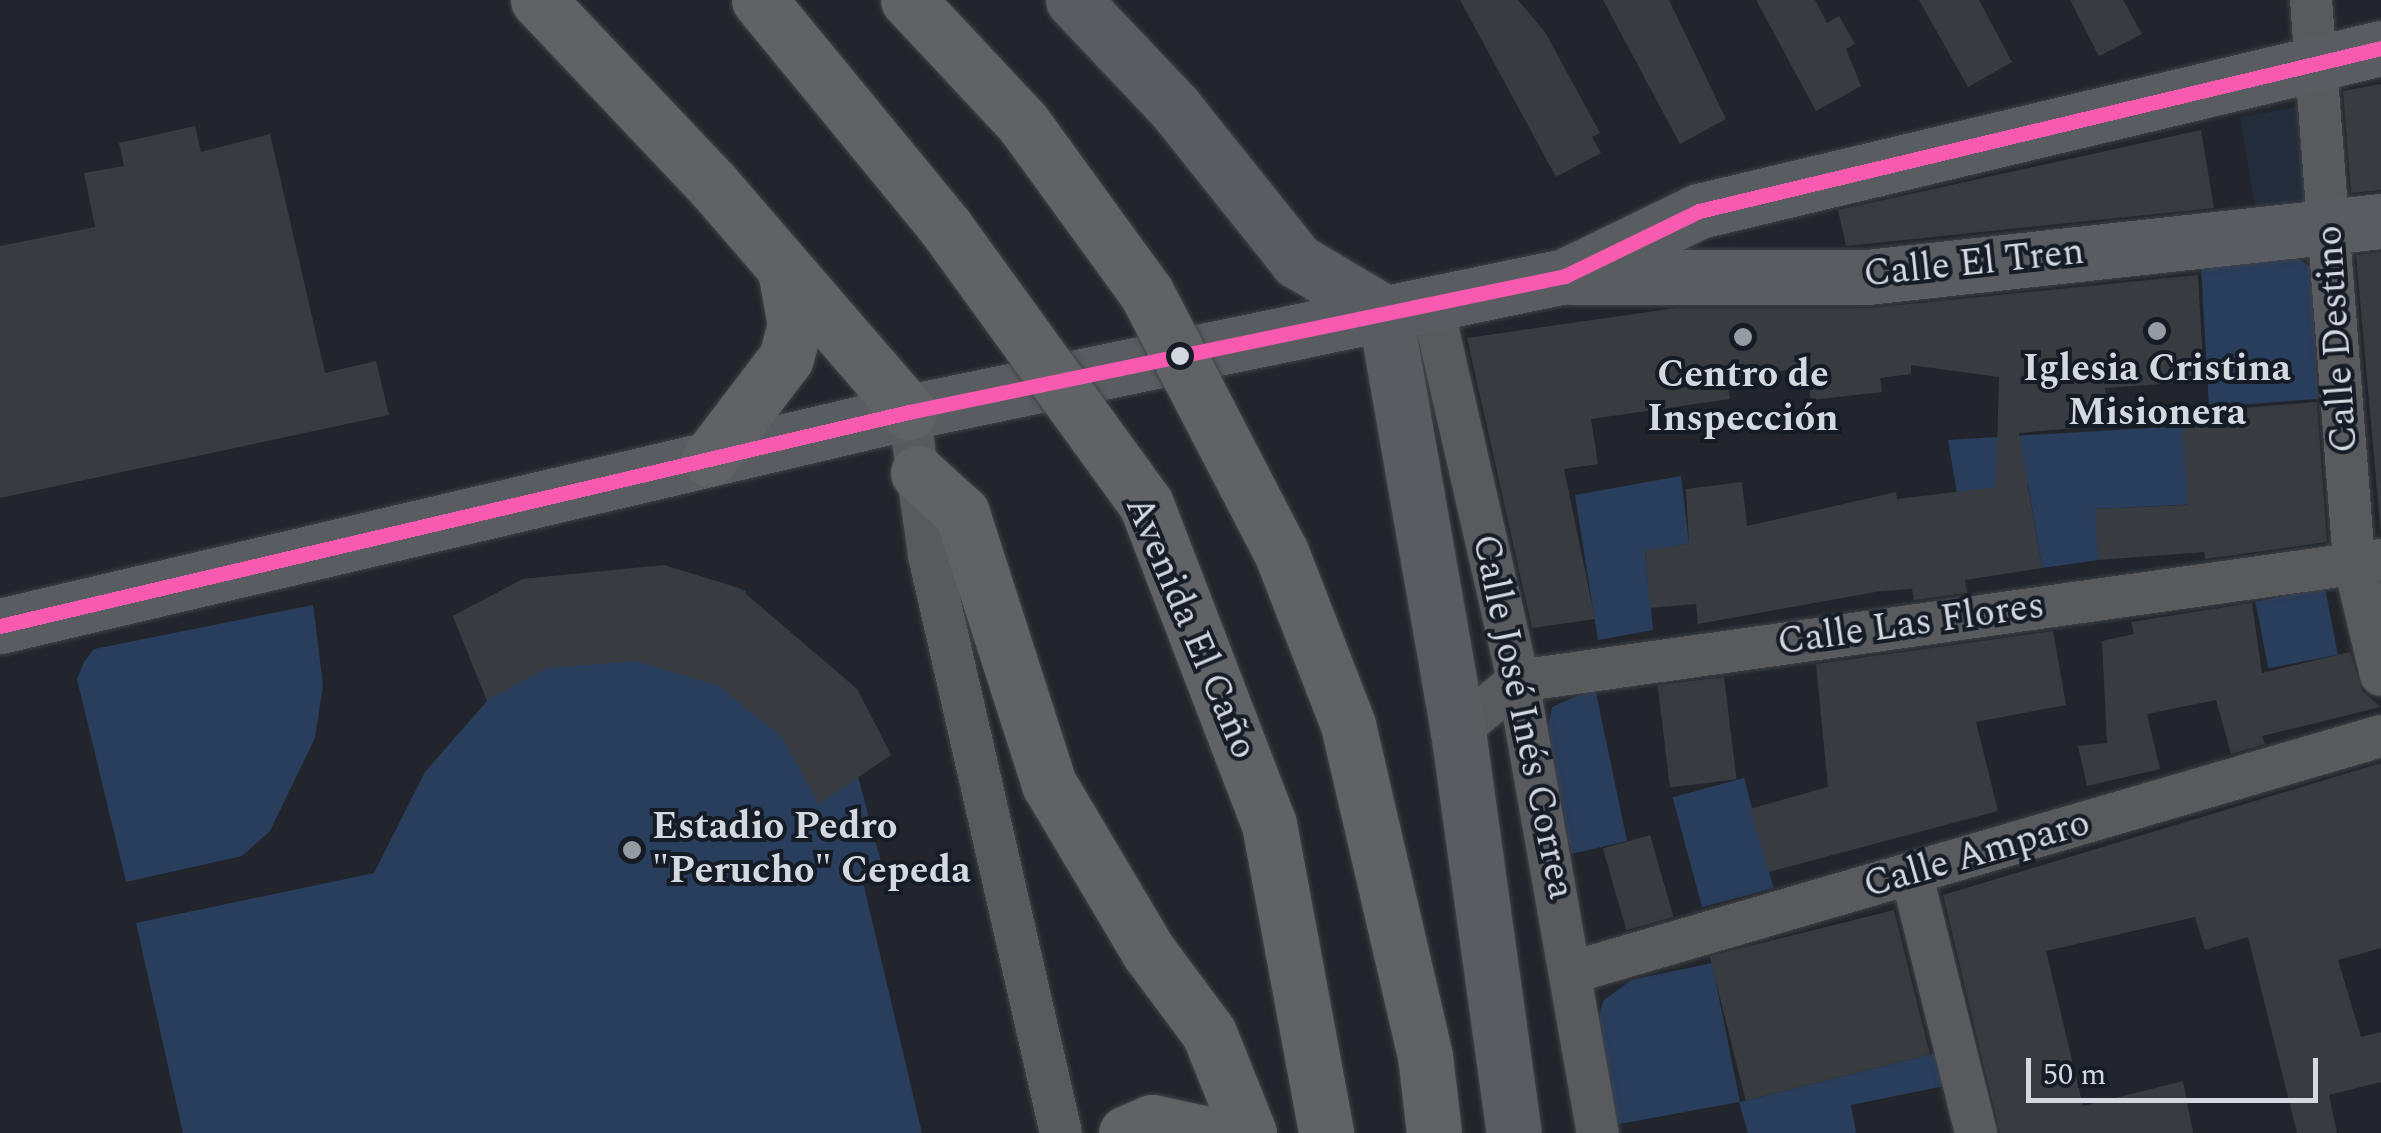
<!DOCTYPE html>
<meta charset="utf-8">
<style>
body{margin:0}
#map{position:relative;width:2381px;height:1133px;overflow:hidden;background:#22262c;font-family:Spectral,serif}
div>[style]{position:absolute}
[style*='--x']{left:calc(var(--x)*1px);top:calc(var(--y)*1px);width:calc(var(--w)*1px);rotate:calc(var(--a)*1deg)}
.built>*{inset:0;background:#232c3b;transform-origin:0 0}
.green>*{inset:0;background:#293d5c;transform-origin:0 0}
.building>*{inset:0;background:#383b40;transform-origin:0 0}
.roads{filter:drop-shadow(0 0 2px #3f4348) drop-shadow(0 0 2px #3f4348)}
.minor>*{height:42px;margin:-21px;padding:0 21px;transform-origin:21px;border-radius:21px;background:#585a5d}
.major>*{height:55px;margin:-27.5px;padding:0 27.5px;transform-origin:27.5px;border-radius:27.5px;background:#595c60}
.highway>*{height:55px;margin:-27.5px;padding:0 27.5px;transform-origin:27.5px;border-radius:27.5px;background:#606266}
.bridges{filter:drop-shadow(0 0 2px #3f4348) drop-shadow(0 0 2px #3f4348)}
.highway-bridge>*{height:55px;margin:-27.5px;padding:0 27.5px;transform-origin:27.5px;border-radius:27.5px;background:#606266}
.bus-1>*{height:15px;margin:-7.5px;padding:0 7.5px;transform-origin:7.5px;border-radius:7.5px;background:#f75aaf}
.dots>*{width:28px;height:28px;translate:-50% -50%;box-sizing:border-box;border:5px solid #151c26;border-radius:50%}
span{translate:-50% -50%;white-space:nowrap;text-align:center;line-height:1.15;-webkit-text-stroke:8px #151c26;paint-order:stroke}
.street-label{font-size:38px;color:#d4d9e0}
.poi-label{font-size:38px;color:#d4d9e0;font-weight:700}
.left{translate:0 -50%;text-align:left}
.scale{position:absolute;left:2026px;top:1058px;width:292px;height:45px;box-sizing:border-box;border:5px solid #d4d9e0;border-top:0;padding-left:12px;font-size:30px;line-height:35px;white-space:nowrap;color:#d4d9e0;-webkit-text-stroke:8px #151c26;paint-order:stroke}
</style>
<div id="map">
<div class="built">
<div style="left:2298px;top:107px;width:93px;height:59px;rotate:80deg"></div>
</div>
<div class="green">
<div style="clip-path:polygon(2293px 254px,2311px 268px,2318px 399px,2209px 407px,2201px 265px)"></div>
<div style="clip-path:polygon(2182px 426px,2198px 504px,2096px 509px,2098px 560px,2042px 568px,2028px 483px,1957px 493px,1948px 440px)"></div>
<div style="clip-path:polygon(1681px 476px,1689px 544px,1645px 551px,1653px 630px,1598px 640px,1575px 495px)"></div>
<div style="clip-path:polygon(666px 566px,746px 591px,743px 602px,762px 608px,857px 689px,891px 755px,857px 773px,883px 869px,863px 882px,922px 1133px,183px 1133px,136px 923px,374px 873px,425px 772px,487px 701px,453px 616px,523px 579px)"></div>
<div style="left:2325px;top:588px;width:68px;height:71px;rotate:79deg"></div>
<div style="clip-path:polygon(313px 605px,323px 685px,315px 738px,270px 831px,242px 856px,126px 882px,77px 679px,84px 662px,94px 649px)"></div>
<div style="clip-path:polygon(1595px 688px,1627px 841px,1571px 854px,1548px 728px,1552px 707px)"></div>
<div style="left:1744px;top:778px;width:114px;height:74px;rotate:75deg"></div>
<div style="clip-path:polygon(1712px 963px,1740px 1102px,1936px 1053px,1944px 1086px,1851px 1105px,1856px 1133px,1748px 1133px,1739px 1102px,1614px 1125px,1597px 1025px,1603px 1001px,1631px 980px)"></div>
</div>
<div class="building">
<div style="clip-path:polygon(1460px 0,1518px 0,1545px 32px,1600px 133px,1592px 137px,1601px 153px,1556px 177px)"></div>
<div style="clip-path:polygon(1603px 0,1669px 0,1726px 119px,1680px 144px)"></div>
<div style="clip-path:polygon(1756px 0,1815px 0,1827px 23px,1839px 16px,1855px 44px,1846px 49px,1861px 86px,1816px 111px)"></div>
<div style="clip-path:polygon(1919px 0,1979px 0,2012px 62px,1968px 87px)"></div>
<div style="clip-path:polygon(2070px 0,2123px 0,2142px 34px,2099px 56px)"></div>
<div style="clip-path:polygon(2381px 84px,2381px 190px,2351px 193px,2343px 91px)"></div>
<div style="clip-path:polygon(195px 126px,201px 152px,270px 134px,325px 373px,376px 361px,389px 415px,0 498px,0 246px,95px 227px,84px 173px,124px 166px,119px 143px)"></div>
<div style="clip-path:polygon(2201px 130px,2214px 208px,1846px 246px,1838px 210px)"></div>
<div style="clip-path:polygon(2381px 252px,2381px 536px,2356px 255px)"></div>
<div style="clip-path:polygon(2198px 275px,2204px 381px,2105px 388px,2109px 425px,2019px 433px,2042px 568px,1965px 580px,1967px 593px,1914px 600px,1912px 589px,1881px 591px,1698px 624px,1696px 604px,1650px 608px,1645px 550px,1689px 544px,1686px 489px,1742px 482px,1747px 526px,1896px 492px,1897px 499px,1996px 487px,1999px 377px,1911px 365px,1911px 374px,1880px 378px,1882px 392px,1811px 400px,1806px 368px,1763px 373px,1727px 378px,1730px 399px,1591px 419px,1598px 464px,1564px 469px,1595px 619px,1532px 628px,1467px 338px,1676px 308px,1870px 308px)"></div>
<div style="clip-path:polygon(2317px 402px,2327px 542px,2205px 559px,2204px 552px,2098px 560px,2095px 509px,2188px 505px,2181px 413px)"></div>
<div style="clip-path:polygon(664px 565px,739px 588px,857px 689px,891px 755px,819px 804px,782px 737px,719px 686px,636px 661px,547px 668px,487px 700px,453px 616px,523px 579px)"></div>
<div style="clip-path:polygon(2252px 603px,2262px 673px,2350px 652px,2362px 691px,2381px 707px,2262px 736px,2265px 744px,2231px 754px,2216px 700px,2147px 714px,2160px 769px,2087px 786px,2078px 746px,2107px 743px,2102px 641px,2134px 634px,2131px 622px)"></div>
<div style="clip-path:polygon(2053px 631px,2066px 705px,1976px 722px,1998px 811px,1769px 872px,1750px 809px,1828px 787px,1816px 664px)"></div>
<div style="left:1724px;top:677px;width:103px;height:67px;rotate:83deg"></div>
<div style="clip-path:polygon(2381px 763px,2381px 948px,2338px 960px,2361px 1037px,2381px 1032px,2381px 1082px,2329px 1095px,2337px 1133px,2297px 1133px,2248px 937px,2205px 950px,2195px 917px,2046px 951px,2083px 1106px,2183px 1081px,2193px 1133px,2000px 1133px,1943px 895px)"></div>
<div style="left:1650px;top:835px;width:85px;height:49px;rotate:74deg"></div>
<div style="left:1894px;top:910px;width:149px;height:190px;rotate:76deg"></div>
</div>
<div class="roads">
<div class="minor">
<div style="--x:2311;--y:0;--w:564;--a:85.62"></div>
<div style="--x:2354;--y:562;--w:116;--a:76.6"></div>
<div style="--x:1432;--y:304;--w:387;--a:77.1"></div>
<div style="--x:1518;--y:681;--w:459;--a:80"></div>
<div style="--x:909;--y:412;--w:144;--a:82"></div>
<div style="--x:929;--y:555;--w:593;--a:77.14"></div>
<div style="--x:1458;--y:731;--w:78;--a:-39.8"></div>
<div style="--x:1518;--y:681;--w:871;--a:-7.98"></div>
<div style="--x:1912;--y:876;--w:265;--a:76"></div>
<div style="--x:1573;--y:972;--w:842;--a:-16.28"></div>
</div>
<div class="major">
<div style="--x:1073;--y:0;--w:149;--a:46.6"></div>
<div style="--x:1175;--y:108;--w:196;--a:51.4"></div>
<div style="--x:1297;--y:261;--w:102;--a:30.6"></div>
<div style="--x:1385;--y:313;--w:424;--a:80.1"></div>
<div style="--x:1458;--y:731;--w:406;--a:82.1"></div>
<div style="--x:1572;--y:277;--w:295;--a:0"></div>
<div style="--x:1867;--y:277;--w:517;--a:-6.22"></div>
<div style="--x:0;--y:626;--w:934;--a:-13.25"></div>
<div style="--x:909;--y:412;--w:670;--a:-11.71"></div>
<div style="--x:1565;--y:276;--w:149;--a:-25.9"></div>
<div style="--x:1699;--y:211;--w:701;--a:-13.44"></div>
</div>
<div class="highway">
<div style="--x:538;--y:0;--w:255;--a:46.6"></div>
<div style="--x:713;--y:185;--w:300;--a:49.2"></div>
<div style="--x:709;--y:459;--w:127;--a:-52.7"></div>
<div style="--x:786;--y:358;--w:34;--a:-75"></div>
<div style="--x:795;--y:325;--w:50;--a:-100.4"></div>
<div style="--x:918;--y:473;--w:59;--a:42.3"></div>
<div style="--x:962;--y:513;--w:285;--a:72.2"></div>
<div style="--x:1049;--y:784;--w:194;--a:59.3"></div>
<div style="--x:1148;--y:951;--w:102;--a:53.4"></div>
<div style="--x:1209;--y:1033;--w:108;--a:68.2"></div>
<div style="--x:1126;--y:1133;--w:28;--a:-23"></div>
<div style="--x:1152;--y:1122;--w:52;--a:12.2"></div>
</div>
</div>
<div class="bridges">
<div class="highway-bridge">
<div style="--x:759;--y:0;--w:295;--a:50.6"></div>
<div style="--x:946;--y:228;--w:341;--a:54.1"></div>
<div style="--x:1146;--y:504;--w:343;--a:69"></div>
<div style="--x:1269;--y:824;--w:314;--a:79.5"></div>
<div style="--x:908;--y:0;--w:168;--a:46.9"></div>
<div style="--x:1023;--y:123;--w:209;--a:54"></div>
<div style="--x:1146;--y:292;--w:293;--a:62.6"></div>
<div style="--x:1281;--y:552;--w:186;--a:68.8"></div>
<div style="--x:1348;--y:725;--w:340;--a:76.9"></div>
<div style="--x:1425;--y:1056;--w:78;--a:83.3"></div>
</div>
</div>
<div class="bus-1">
<div style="--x:0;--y:626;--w:934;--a:-13.25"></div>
<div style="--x:909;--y:412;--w:670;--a:-11.71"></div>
<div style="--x:1565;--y:276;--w:149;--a:-25.9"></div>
<div style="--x:1699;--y:211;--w:701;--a:-13.44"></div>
</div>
<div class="dots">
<div style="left:2157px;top:331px;background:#969aa1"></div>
<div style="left:1743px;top:337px;background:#969aa1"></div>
<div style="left:1180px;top:356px;background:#d4d9e0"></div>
<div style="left:632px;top:850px;background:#969aa1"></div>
</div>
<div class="street-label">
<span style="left:1974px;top:264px;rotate:-6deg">Calle El Tren</span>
<span style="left:2338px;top:339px;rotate:-94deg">Calle Destino</span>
<span style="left:1911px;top:625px;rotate:-8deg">Calle Las Flores</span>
<span style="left:1190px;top:628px;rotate:67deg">Avenida El Caño</span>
<span style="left:1522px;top:717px;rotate:78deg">Calle José Inés Correa</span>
<span style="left:1977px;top:855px;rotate:-16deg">Calle Amparo</span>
</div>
<div class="poi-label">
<span style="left:2157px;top:392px">Iglesia Cristina<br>Misionera</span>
<span style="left:1743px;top:398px">Centro de<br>Inspección</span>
<span class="left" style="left:652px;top:850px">Estadio Pedro<br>"Perucho" Cepeda</span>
</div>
<div class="scale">50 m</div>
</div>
